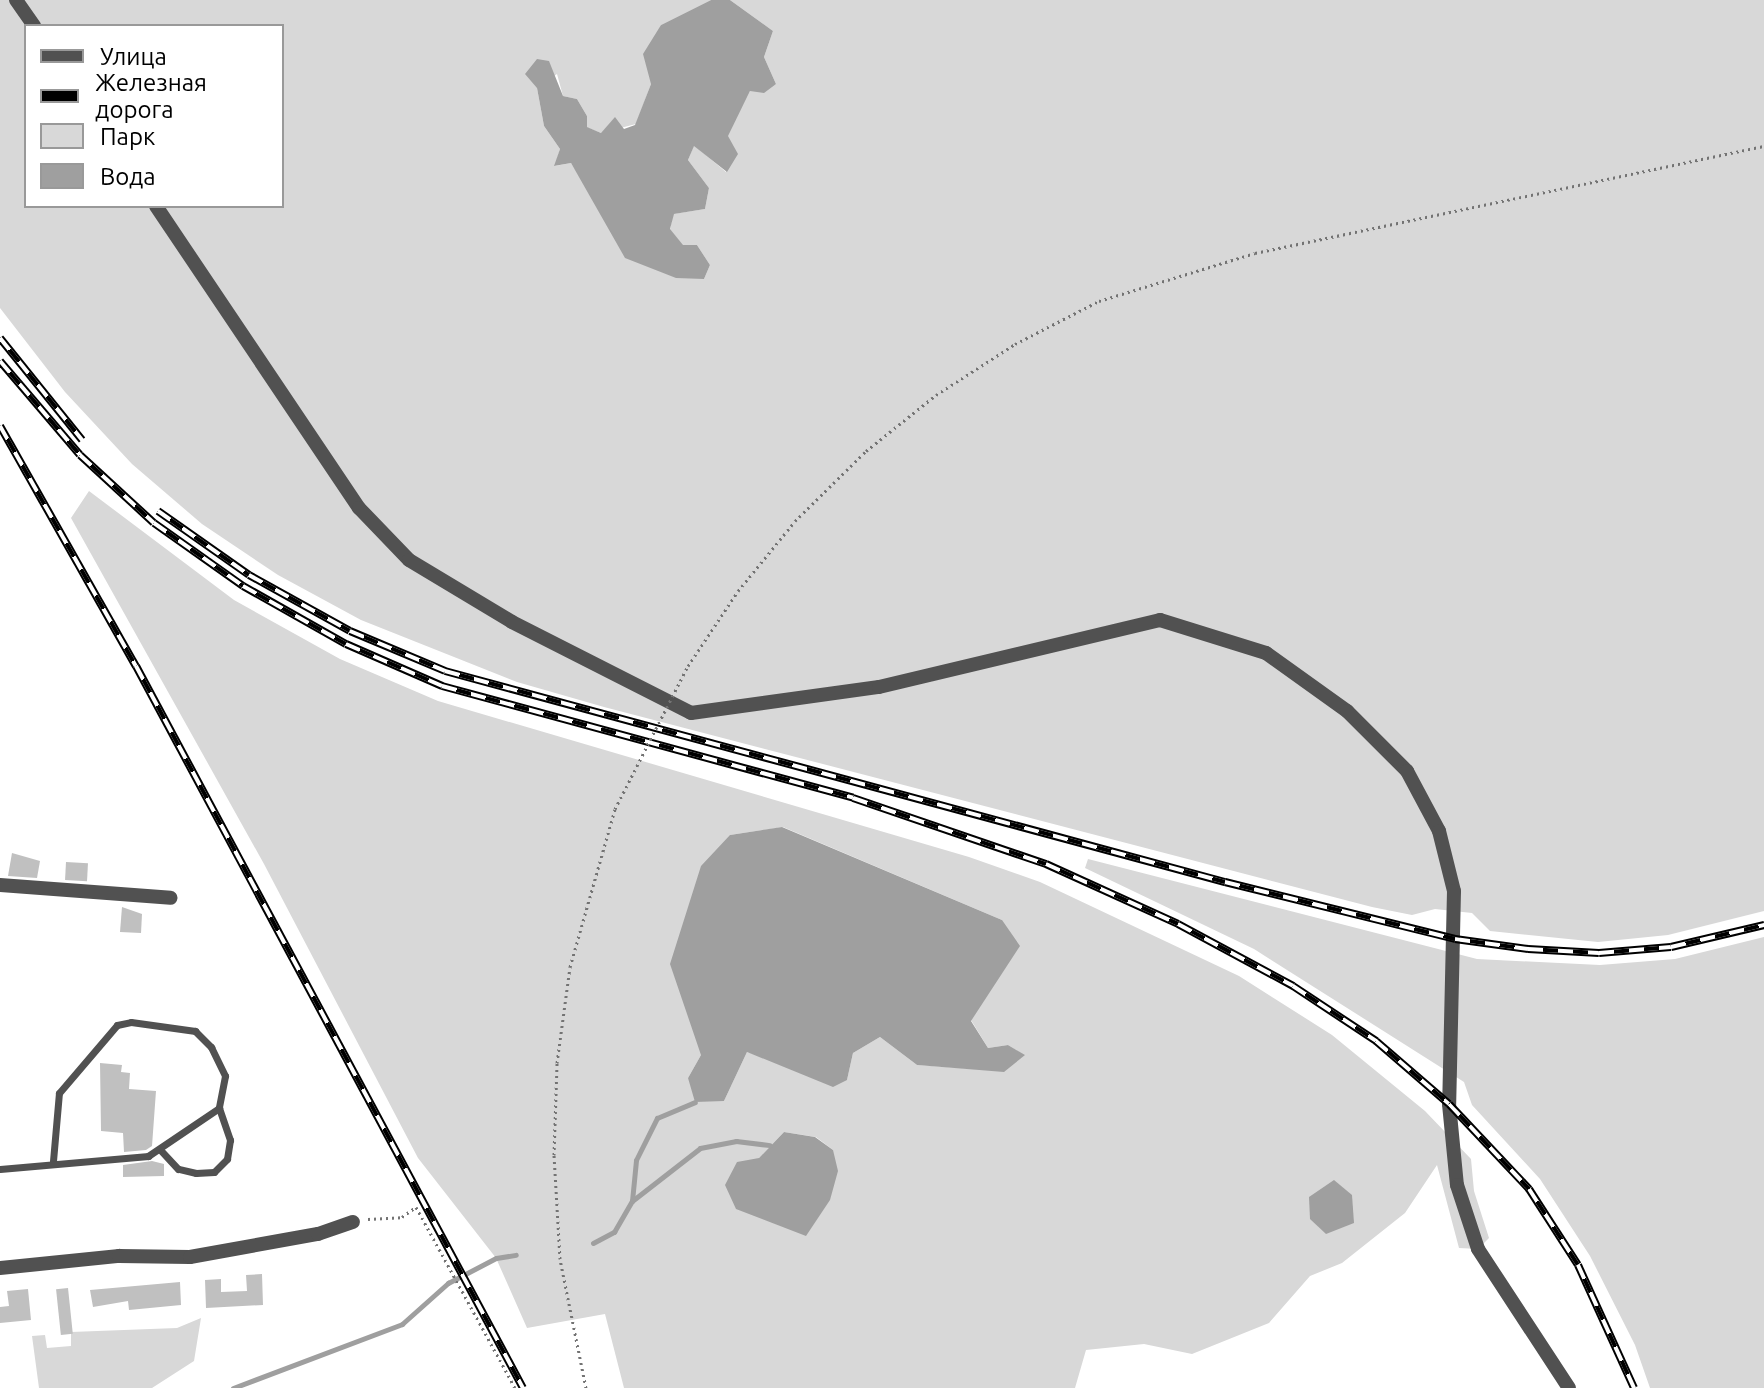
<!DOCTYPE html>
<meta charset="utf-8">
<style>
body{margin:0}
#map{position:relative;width:1764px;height:1388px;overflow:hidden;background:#fff;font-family:Ubuntu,sans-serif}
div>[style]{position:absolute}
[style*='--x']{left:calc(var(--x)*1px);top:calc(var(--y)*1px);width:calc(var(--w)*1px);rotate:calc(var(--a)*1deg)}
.green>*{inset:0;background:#d8d8d8}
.water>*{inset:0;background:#9f9f9f}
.stream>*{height:5px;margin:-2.5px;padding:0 2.5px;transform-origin:2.5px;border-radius:2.5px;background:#9f9f9f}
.building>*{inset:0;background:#c0c0c0;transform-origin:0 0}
.path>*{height:3px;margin-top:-1.5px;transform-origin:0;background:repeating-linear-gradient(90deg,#737373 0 2px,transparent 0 6px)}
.lane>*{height:7px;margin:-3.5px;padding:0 3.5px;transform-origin:3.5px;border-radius:3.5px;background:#515151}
.street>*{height:14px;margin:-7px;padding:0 7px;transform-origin:7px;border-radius:7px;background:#515151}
.rail>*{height:8px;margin-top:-4px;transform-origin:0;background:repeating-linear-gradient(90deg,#fff 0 15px,#000 0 30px);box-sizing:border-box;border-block:2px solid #000}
.path-bridge>*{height:3px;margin-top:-1.5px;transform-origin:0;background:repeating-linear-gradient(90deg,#737373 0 2px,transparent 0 6px)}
span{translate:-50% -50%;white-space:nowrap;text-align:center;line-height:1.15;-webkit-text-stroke:6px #fff;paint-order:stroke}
.legend{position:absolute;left:24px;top:24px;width:260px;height:184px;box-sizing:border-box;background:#fff;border:2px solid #999;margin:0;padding:10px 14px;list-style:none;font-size:24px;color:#000}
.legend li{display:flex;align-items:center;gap:16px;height:40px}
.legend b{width:40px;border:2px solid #999}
</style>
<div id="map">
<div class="green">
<div style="clip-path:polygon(evenodd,0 0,711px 0,661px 25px,651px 84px,636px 124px,601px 133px,586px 127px,587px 116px,577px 99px,563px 96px,557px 74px,537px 88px,544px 126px,560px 149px,555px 166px,571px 163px,607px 219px,704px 279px,710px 265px,697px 245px,683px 246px,670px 230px,673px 214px,705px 209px,709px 188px,688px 160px,694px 145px,726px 172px,727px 136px,750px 91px,776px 84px,764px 57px,773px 31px,730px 0,1764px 0,1764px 911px,1668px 935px,1598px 942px,1490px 931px,1472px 913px,1435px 909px,1412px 915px,1372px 907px,604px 707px,517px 682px,361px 620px,278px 575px,202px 524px,132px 464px,65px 392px,0 308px,0 0,26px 26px,282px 26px,282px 206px,26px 206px,26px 26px)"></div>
<div style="clip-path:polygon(evenodd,89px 491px,234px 600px,340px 659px,438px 701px,969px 857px,1040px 882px,1239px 976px,1332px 1035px,1425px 1111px,1471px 1159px,1474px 1191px,1489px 1238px,1478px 1249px,1459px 1248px,1437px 1165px,1405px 1213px,1342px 1263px,1310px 1276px,1269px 1323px,1192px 1354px,1144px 1344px,1086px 1350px,1075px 1388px,624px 1388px,605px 1314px,527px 1328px,496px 1258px,418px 1158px,264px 864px,71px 518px,89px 491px,783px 827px,1002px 920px,971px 1020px,988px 1048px,1008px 1045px,1024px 1055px,1004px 1071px,917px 1065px,880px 1037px,853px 1053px,847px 1080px,747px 1052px,724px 1101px,688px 1078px,701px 1055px,730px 835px,783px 827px,89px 491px,784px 1132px,816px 1137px,833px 1150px,759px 1158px,784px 1132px)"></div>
<div style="clip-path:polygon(1088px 859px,1477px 959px,1600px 965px,1675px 959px,1764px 937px,1764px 1388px,1650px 1388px,1635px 1345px,1590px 1256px,1540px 1179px,1472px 1105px,1464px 1082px,1254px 949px,1085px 868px)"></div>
<div style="clip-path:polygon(201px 1318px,194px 1361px,152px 1388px,39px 1388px,32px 1336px,45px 1335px,47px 1348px,71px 1346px,71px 1332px,177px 1328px)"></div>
</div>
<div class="water">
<div style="clip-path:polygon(711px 0,730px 0,773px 31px,764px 57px,776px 84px,764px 93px,750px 91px,728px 136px,738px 154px,727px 172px,694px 146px,688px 160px,709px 188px,705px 209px,674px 214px,670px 229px,683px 245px,697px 245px,710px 265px,704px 279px,676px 278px,625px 258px,571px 163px,554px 166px,560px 149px,544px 126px,537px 88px,525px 74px,537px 59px,549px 61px,563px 96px,577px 99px,587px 116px,587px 127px,601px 133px,615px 117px,624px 129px,635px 125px,651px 84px,643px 54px,661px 25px)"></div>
<div style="clip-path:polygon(782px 827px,1002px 920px,1020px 946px,971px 1021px,988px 1048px,1008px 1045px,1025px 1055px,1004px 1072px,917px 1065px,880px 1037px,853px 1053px,847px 1080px,833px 1087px,747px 1052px,724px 1101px,695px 1102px,688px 1078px,701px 1055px,670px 964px,701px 866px,730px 835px)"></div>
<div style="clip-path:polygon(784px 1132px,815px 1137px,833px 1150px,838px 1171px,830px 1200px,806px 1236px,736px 1209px,725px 1185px,737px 1162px,759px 1158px)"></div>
<div style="clip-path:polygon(1334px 1180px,1352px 1195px,1354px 1223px,1326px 1234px,1310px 1219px,1309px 1197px)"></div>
</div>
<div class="stream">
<div style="--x:632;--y:1201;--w:86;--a:-37.9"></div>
<div style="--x:700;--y:1148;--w:37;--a:-11"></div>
<div style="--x:736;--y:1141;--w:34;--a:7"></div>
<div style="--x:593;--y:1243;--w:24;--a:-28"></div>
<div style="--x:614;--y:1232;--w:36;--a:-60"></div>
<div style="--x:632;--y:1201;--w:41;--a:-84.4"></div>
<div style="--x:636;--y:1160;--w:47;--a:-63.4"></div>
<div style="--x:657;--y:1118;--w:41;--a:-22.8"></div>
<div style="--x:233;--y:1388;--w:181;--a:-20.7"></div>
<div style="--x:402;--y:1324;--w:62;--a:-41.7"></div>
<div style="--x:448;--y:1283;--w:54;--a:-27.5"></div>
<div style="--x:496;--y:1258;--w:20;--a:-9"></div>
</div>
<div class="building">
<div style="clip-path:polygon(12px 853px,40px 861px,37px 878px,8px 876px)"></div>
<div style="left:66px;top:862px;width:22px;height:18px;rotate:3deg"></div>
<div style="clip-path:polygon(122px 907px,142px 914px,141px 933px,120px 932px)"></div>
<div style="clip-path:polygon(100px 1063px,122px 1065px,121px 1072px,130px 1073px,129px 1089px,156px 1091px,152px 1146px,146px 1150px,124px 1152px,123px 1133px,101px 1131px)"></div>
<div style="clip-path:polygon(152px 1161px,164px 1164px,164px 1176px,123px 1177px,123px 1165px)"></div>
<div style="clip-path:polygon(262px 1274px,263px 1305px,206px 1308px,205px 1280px,221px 1279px,221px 1292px,247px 1291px,246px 1275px)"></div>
<div style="clip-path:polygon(180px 1282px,181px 1305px,129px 1310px,128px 1301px,93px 1307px,90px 1290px)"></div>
<div style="left:68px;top:1288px;width:46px;height:12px;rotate:84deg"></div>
<div style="clip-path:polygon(28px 1289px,31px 1320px,0 1323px,0 1307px,9px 1306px,7px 1291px)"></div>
</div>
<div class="path">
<div style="--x:688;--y:666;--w:90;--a:-56.3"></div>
<div style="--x:738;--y:591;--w:90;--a:-50.8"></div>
<div style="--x:795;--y:521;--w:100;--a:-44.6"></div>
<div style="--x:866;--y:451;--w:90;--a:-38.7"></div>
<div style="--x:936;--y:395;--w:94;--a:-32.8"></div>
<div style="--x:1015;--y:344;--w:94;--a:-27.1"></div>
<div style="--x:1099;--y:301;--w:163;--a:-17.1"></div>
<div style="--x:1255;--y:253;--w:520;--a:-11.87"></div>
<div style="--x:368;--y:1219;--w:34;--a:-3"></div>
<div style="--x:402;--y:1217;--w:17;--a:-36"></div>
<div style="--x:416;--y:1207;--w:206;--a:61.3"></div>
<div style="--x:586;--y:1388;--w:132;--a:-101.4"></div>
<div style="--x:560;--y:1259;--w:104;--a:-93.3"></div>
<div style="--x:554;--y:1155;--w:92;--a:-88.1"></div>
<div style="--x:557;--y:1063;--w:97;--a:-82.3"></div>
<div style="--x:570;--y:967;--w:164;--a:-74.1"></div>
</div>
<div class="lane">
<div style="--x:53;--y:1161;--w:68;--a:-85"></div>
<div style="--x:59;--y:1093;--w:89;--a:-49.5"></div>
<div style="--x:117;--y:1025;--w:14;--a:-12"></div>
<div style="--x:131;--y:1022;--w:65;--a:8"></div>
<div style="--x:195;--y:1031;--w:23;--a:45"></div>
<div style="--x:211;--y:1047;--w:32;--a:64"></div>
<div style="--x:225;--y:1076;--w:33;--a:101"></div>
<div style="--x:219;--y:1108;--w:34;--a:71"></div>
<div style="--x:230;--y:1140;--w:19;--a:99"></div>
<div style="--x:227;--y:1159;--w:18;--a:135"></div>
<div style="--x:214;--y:1172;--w:18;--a:177"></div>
<div style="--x:196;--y:1173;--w:18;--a:-167"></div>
<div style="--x:178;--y:1169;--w:26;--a:-133"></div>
<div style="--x:0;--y:1169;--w:149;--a:-5"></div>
<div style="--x:148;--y:1156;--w:86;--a:-34.1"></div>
</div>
<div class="street">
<div style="--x:16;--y:0;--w:32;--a:55"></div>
<div style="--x:156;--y:206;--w:364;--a:56.1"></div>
<div style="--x:359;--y:508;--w:72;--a:46.1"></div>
<div style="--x:409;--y:560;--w:120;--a:31"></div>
<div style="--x:512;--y:622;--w:201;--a:26.9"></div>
<div style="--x:691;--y:713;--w:190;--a:-7.9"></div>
<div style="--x:879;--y:687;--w:289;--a:-13.4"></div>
<div style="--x:1160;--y:620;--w:111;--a:17.3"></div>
<div style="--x:1266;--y:653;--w:100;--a:35.6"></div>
<div style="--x:1347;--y:711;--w:85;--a:45"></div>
<div style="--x:1407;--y:771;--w:68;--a:61.9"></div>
<div style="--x:1439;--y:831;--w:62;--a:76"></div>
<div style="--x:1454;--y:891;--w:213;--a:91.3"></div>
<div style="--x:1449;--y:1104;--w:81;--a:84.4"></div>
<div style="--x:1457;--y:1185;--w:67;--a:71.8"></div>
<div style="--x:1478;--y:1249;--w:166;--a:56.8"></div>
<div style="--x:0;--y:885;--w:171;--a:4.3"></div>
<div style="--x:0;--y:1268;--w:120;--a:-5.8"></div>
<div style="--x:119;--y:1256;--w:71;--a:0.8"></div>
<div style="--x:190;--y:1257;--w:130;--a:-10.2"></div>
<div style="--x:318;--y:1234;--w:37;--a:-19"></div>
</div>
<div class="rail">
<div style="--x:0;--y:338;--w:131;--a:51.2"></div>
<div style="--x:0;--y:361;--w:123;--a:49.6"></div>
<div style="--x:80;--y:455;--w:100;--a:42.6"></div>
<div style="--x:154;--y:523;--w:109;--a:35.3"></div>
<div style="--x:243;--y:586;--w:118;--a:29.4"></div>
<div style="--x:346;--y:644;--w:105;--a:23.6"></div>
<div style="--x:442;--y:686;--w:426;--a:15.2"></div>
<div style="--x:853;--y:798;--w:204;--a:18.9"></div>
<div style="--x:1046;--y:864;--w:145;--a:24.4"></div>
<div style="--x:1178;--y:924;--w:131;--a:28.3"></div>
<div style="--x:1293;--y:986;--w:100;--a:33.5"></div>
<div style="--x:1376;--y:1041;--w:96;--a:40.8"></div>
<div style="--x:1449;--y:1104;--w:117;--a:46.7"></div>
<div style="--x:1529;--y:1189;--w:90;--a:57.2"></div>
<div style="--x:1578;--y:1265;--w:135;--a:65.5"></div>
<div style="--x:0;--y:426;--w:276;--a:60.5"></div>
<div style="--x:136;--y:666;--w:819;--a:61.81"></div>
<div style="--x:158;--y:511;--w:111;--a:35.1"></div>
<div style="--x:249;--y:575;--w:115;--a:29"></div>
<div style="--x:350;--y:631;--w:103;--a:22.8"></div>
<div style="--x:445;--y:671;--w:808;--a:15.14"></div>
<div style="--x:1225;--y:882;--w:237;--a:13.9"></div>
<div style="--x:1455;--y:939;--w:74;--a:7.8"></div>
<div style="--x:1528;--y:949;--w:71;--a:3.2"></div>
<div style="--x:1599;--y:953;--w:72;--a:-4.8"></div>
<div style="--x:1671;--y:947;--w:96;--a:-13.3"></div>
</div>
<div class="path-bridge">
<div style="--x:615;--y:809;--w:161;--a:-63"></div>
</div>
<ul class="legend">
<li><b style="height:10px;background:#515151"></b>Улица</li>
<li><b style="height:10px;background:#000"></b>Железная дорога</li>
<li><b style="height:22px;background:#d8d8d8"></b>Парк</li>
<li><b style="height:22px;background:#9f9f9f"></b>Вода</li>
</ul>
</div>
